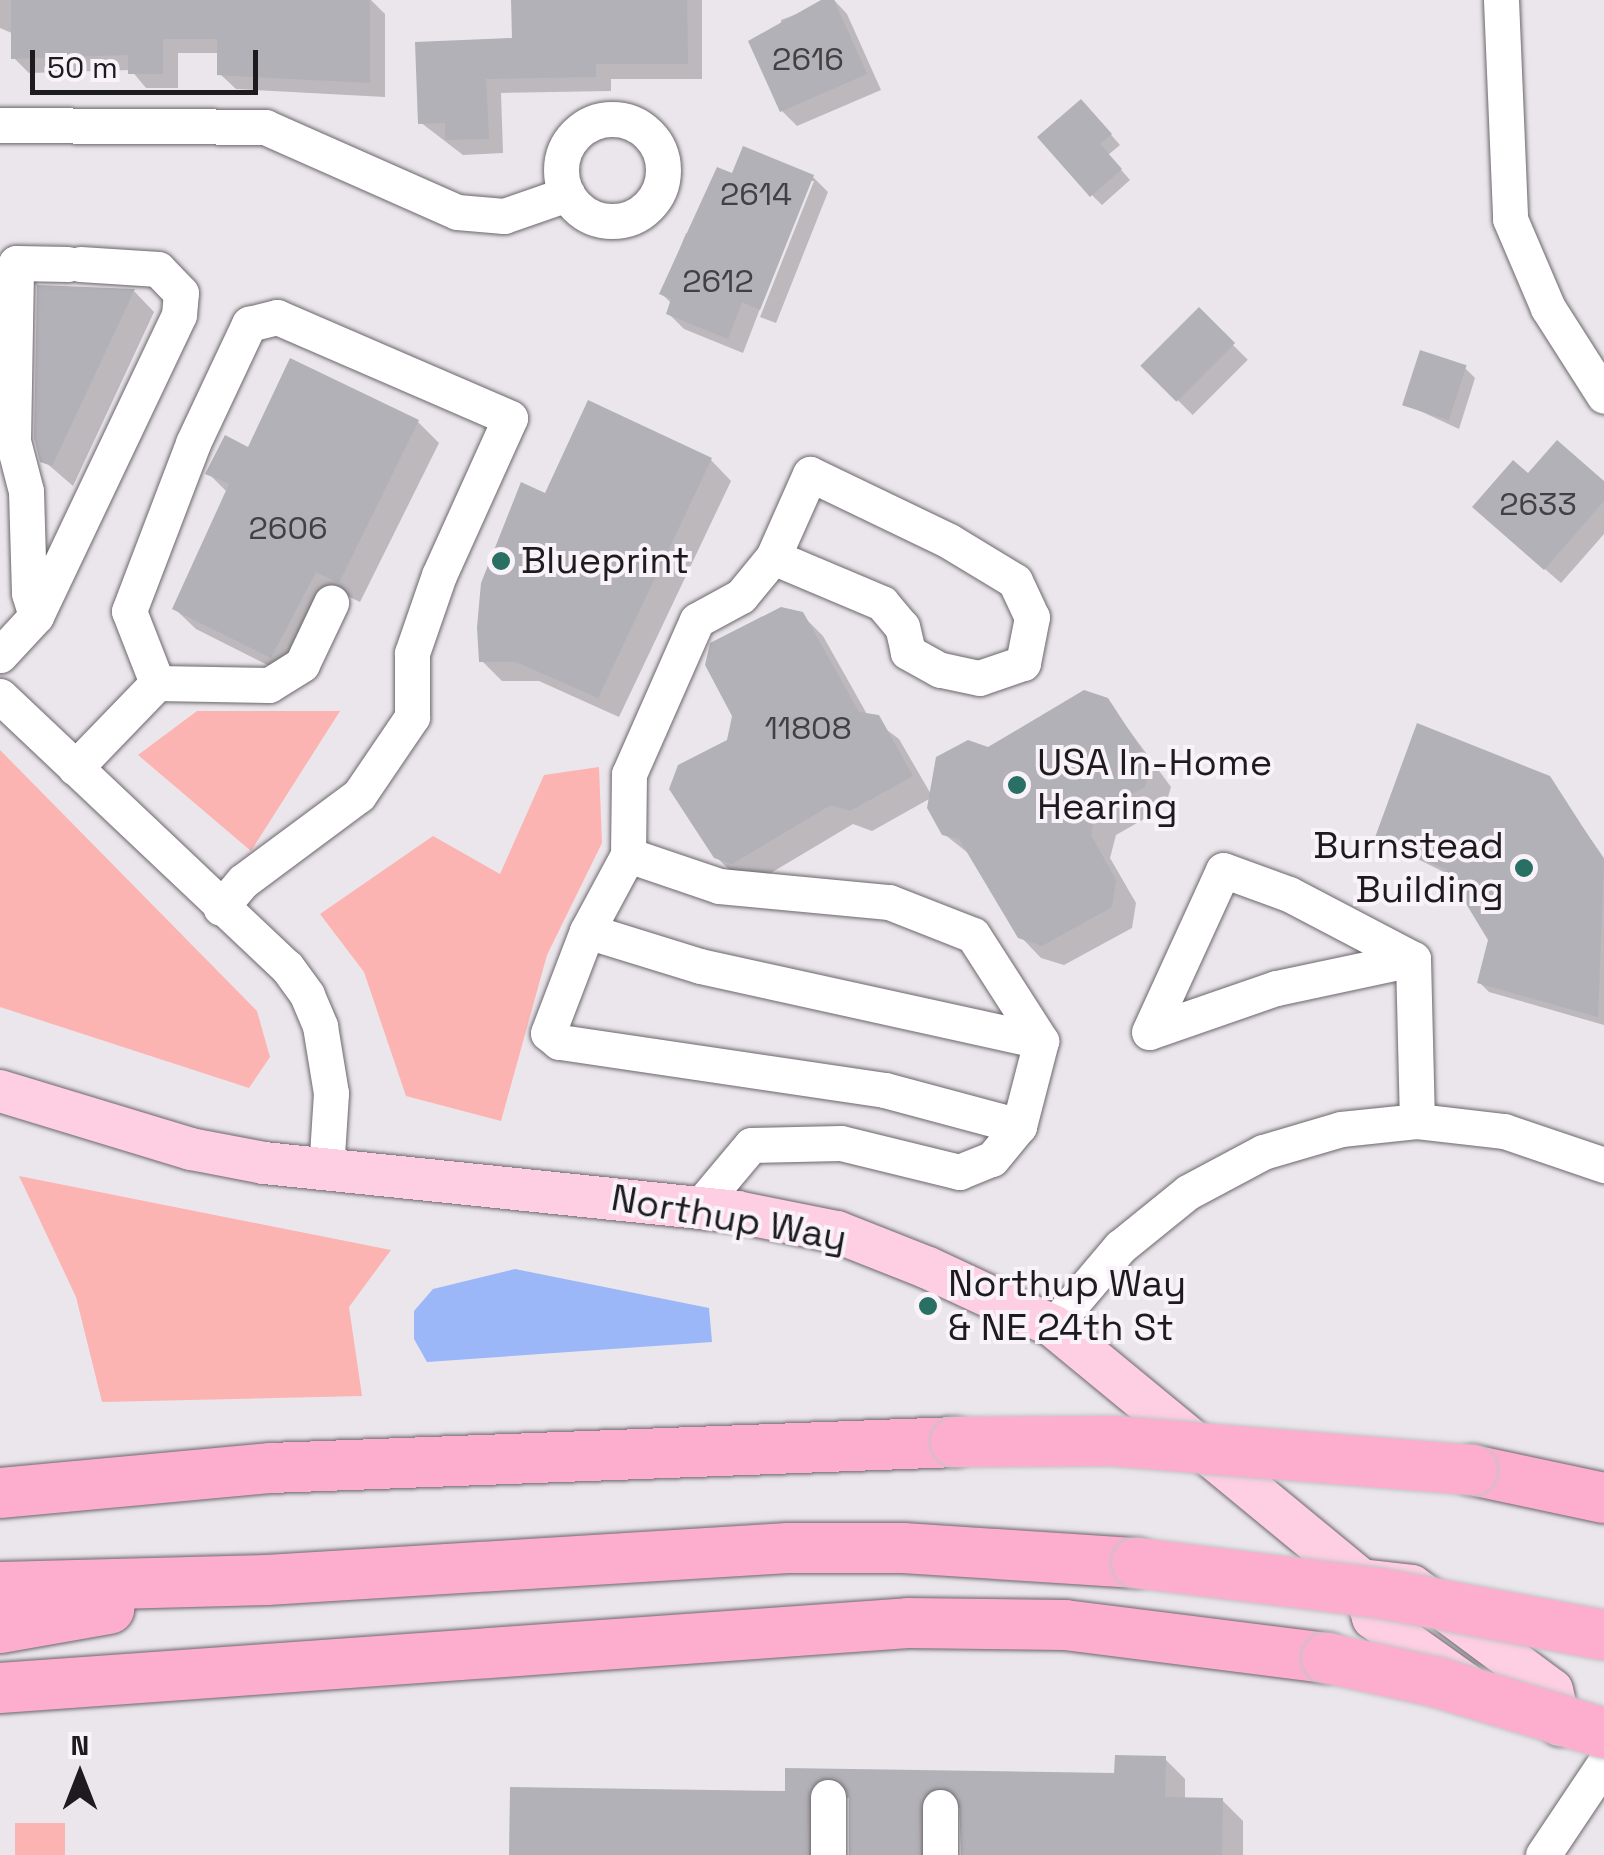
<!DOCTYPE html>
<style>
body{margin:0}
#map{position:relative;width:1604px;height:1855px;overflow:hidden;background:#ebe6ec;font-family:"Space Grotesk",sans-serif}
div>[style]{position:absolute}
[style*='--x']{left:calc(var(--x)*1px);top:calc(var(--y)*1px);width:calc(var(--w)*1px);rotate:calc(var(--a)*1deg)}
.green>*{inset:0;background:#fbb4b1;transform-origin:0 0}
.water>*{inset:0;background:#9cb7f8}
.shadow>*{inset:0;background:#0003;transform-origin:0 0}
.building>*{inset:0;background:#b2b1b8;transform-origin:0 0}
.roads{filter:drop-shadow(0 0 2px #6c676c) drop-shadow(0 0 2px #6c676c)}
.minor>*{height:35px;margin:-17.5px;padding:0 17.5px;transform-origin:17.5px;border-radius:17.5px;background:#fff}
.minor>.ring{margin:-17.5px;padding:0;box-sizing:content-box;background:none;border:35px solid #fff;border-radius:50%}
.major>*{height:42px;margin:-21px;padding:0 21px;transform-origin:21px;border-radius:21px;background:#fecee2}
.highway>*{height:50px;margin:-25px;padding:0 25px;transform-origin:25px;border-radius:25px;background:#fdaecf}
.bridges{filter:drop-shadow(0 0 2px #c4c4c4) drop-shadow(0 0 2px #c4c4c4)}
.highway-bridge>*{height:50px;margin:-25px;padding:0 25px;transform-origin:25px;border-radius:25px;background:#fdaecf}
.dots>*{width:28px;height:28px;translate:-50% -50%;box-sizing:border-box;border:5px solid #f9f3f9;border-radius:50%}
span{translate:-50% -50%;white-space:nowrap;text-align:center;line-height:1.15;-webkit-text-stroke:8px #f9f3f9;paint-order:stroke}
.number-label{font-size:32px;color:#424044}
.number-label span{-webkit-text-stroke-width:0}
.poi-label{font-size:38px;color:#1d1b1d}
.left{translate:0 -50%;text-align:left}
.right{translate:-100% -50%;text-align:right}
.street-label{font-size:38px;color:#1d1b1d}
.north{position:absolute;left:30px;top:1725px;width:100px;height:100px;-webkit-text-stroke:8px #f9f3f9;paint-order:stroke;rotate:0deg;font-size:28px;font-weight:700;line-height:40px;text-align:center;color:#1d1b1d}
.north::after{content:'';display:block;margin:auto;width:35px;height:45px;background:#1d1b1d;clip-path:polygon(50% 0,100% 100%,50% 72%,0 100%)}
.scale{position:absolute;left:30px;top:50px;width:228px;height:45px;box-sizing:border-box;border:5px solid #1d1b1d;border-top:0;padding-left:12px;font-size:30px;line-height:35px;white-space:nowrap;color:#1d1b1d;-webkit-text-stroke:8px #f9f3f9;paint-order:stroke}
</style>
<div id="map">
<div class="green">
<div style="clip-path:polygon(197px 711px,340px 711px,251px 851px,138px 755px)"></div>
<div style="clip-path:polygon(0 750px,257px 1011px,270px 1057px,249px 1088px,0 1007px)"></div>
<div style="clip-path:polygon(599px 767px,602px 843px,547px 955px,501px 1121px,406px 1096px,364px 972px,320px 914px,433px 836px,500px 874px,544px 775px)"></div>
<div style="clip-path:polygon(19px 1176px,391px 1250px,349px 1307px,362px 1396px,102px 1402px,76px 1297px)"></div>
<div style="left:65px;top:1823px;width:32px;height:50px;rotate:90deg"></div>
</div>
<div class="water">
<div style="clip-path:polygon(515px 1269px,709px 1308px,712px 1342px,427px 1362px,414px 1339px,414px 1311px,433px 1289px)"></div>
</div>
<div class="shadow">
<div style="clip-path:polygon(0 0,371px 0,385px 14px,385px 97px,236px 89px,220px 74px,220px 53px,178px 53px,178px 88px,146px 88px,131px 70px,29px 73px,14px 58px,14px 34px,0 28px)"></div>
<div style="clip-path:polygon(513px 0,702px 0,702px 79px,611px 79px,611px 91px,501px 93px,503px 153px,463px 155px,420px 122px,514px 41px)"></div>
<div style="clip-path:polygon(834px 0,847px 14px,881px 90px,797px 126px,782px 111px,781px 20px)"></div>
<div style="clip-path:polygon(1091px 112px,1120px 145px,1108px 155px,1130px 180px,1102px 205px,1092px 195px)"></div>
<div style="clip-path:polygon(734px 177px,813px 177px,828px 192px,776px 323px,760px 317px,814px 181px,809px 181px,743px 353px,684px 329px,668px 313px,672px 304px,662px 294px,686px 233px,692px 235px)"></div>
<div style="clip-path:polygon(134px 291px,154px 312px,73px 486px,43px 460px)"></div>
<div style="left:1199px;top:311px;width:69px;height:78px;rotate:45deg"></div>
<div style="clip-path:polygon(1465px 368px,1475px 378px,1459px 429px,1405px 404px)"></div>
<div style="clip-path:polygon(418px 422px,439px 443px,360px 602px,337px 591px,293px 678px,196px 629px,175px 609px,228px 493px,208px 473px,249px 450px)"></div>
<div style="clip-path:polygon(711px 460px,731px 481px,619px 717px,539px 681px,502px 681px,482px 661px,483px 584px,522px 485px,547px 496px)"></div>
<div style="clip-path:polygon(1528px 477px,1604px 484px,1604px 534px,1561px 583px,1491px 522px)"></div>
<div style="clip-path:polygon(801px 614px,823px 636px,868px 716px,899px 739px,932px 796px,988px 750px,1107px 700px,1171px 787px,1165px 807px,1116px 835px,1110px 858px,1136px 903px,1132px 928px,1064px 965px,1041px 958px,1020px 936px,973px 857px,944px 834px,931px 798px,872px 831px,853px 824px,754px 883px,738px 878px,716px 857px,729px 742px)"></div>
<div style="clip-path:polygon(1549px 779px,1604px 858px,1604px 1025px,1489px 992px,1479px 982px,1491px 940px,1452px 876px,1377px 839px)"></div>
<div style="clip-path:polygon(1164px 1758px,1185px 1779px,1185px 1799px,1222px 1800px,1243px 1821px,1243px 1855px,962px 1855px,964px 1808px,952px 1808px,941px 1855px,850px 1855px,852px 1798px,840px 1798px,829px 1855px,511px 1855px,787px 1793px,787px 1771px,1117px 1775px)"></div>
</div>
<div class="building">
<div style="clip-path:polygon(11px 0,370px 0,370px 83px,217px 75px,217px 39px,163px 39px,163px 74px,128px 74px,128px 55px,11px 59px)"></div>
<div style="clip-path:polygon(511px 0,687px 0,688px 64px,596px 64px,596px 77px,486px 79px,489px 139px,445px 140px,445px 123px,418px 124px,415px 42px,512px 38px)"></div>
<div style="clip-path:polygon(821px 0,834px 0,867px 74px,780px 112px,748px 41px)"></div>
<div style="clip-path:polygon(1081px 99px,1112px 134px,1100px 144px,1122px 169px,1090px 197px,1037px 137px)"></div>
<div style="clip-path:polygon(743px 146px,814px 175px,760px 310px,742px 302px,728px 339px,666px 314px,671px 299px,659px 294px,717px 167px,732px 173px)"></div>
<div style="clip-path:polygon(37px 285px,135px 289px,52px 466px,40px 462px,34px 438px)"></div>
<div style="left:1199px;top:307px;width:51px;height:83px;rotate:45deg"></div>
<div style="left:1420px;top:350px;width:49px;height:58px;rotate:18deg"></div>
<div style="clip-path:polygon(290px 358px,419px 420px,339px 583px,316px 572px,271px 658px,172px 609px,229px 484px,205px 474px,225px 435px,248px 447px)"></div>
<div style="clip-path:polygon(588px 400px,712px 458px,598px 698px,516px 662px,479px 662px,477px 627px,481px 583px,521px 482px,545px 493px)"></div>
<div style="clip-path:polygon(1557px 440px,1604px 481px,1604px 501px,1544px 570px,1472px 507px,1513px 460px,1528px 473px)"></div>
<div style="clip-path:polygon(781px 607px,803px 612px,859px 712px,879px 715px,913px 776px,850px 811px,831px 805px,732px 864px,714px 858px,669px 789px,678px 765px,727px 740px,732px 716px,705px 665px,710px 643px)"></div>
<div style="clip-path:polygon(1084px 690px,1108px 698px,1151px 764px,1145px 787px,1095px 814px,1091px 835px,1116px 880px,1112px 907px,1042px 946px,1018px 938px,959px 839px,942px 835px,927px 808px,936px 757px,968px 740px,988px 747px)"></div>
<div style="clip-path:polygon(1417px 723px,1550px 776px,1604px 860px,1598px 1017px,1477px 983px,1488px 940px,1445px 869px,1374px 840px)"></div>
<div style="clip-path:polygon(1115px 1755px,1166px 1756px,1165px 1797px,1223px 1798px,1222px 1855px,961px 1855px,959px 1797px,941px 1786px,921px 1797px,919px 1855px,849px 1855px,849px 1796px,839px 1779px,829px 1776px,809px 1787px,807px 1855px,509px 1855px,510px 1787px,785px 1791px,785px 1768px,1114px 1773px)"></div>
</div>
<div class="roads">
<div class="minor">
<div style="--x:1501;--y:0;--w:219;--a:87.6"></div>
<div style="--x:1510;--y:219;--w:97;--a:66.9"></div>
<div style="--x:1548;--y:308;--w:104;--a:57.5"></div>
<div class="ring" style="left:561px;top:119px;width:67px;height:67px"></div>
<div style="--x:0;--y:125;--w:265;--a:0.4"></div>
<div style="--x:265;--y:127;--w:210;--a:23.9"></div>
<div style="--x:457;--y:212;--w:47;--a:4.9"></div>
<div style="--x:504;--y:216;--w:67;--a:-19.2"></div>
<div style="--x:36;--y:616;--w:24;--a:-107"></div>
<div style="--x:29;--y:593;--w:102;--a:-91.7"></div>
<div style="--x:26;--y:491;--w:52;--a:-104.6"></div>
<div style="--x:13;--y:441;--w:178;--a:-89"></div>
<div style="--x:16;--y:263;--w:52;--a:1.1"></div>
<div style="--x:0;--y:655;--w:53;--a:-47.3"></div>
<div style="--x:36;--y:616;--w:333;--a:-64.6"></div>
<div style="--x:179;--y:315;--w:22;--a:-85"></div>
<div style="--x:181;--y:293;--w:33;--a:-134"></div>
<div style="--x:158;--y:269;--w:78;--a:-176.3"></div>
<div style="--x:157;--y:683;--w:112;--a:1"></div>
<div style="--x:269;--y:685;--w:39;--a:-32"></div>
<div style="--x:302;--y:664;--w:68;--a:-64.6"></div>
<div style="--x:0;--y:696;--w:395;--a:43.4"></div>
<div style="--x:287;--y:967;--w:34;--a:54"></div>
<div style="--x:307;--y:995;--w:34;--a:67"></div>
<div style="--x:320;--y:1026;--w:68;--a:80.7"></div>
<div style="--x:331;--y:1093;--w:77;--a:93.7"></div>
<div style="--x:75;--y:768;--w:118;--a:-46"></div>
<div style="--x:157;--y:683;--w:77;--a:-111.3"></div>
<div style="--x:129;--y:611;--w:180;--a:-69.1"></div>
<div style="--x:193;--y:443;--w:132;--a:-64.8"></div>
<div style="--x:249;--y:324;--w:29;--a:-14"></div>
<div style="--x:277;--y:317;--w:254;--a:23.4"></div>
<div style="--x:510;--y:418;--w:172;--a:114.3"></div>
<div style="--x:439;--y:575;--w:83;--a:109.1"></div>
<div style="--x:412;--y:653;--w:64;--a:90"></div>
<div style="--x:412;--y:717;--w:94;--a:124.2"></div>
<div style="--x:359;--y:795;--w:144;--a:143.4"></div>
<div style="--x:243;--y:881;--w:35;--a:130"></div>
<div style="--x:628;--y:855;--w:81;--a:-89.3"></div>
<div style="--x:629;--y:774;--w:168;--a:-66.2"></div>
<div style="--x:697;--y:620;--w:50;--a:-28.6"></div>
<div style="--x:741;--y:596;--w:50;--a:-50.6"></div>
<div style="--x:773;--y:557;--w:91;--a:-66"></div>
<div style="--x:810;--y:474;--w:154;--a:25.7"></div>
<div style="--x:949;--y:541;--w:77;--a:31.2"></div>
<div style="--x:1015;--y:581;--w:40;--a:65"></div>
<div style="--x:1032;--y:617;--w:47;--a:101.1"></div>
<div style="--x:1023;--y:663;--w:46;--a:161.2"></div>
<div style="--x:979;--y:678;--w:40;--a:-168"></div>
<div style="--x:940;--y:670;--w:37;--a:-151"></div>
<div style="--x:908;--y:652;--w:26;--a:-103"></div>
<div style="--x:902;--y:627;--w:31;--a:-130"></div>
<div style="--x:882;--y:603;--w:118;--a:-157.1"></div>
<div style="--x:587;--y:931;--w:86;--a:-61.7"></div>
<div style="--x:628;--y:855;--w:96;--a:18.8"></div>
<div style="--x:719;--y:886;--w:171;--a:5.4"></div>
<div style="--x:889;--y:902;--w:90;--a:21.4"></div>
<div style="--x:973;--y:935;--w:126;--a:57.3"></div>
<div style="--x:1413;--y:959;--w:140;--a:168"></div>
<div style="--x:1276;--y:988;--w:134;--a:160.9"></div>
<div style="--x:1149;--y:1032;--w:178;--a:-65.4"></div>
<div style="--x:1223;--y:870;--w:70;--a:20"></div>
<div style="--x:1289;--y:894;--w:140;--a:27.7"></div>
<div style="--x:1413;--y:959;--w:162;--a:88.6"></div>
<div style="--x:699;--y:1207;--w:81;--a:-50"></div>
<div style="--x:751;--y:1145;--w:90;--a:-1.3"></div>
<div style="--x:841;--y:1143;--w:122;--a:13.8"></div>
<div style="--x:959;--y:1172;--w:35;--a:-22"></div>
<div style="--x:992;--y:1159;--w:43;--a:-50.7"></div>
<div style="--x:1019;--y:1126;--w:139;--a:-165"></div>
<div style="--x:885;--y:1090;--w:330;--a:-171.6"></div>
<div style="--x:559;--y:1042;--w:14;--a:-141"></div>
<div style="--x:548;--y:1033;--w:109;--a:-69.1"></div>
<div style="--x:587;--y:931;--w:118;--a:17.2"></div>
<div style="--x:700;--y:966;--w:349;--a:12.4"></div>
<div style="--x:1041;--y:1041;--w:88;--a:104.5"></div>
<div style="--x:1053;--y:1326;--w:104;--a:-49.7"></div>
<div style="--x:1120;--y:1247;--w:87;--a:-39"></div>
<div style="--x:1188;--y:1192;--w:85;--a:-28.1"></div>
<div style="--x:1263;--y:1152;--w:81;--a:-16.4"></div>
<div style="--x:1341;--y:1129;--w:76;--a:-6"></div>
<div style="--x:1417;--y:1121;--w:88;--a:6.6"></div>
<div style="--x:1504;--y:1131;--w:106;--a:18.8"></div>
<div style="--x:828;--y:1855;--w:58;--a:-90"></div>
<div style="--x:940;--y:1855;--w:48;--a:-90"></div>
<div style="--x:1543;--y:1855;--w:110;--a:-56.2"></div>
</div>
<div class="major">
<div style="--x:0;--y:1091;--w:200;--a:16.9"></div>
<div style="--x:191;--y:1149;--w:74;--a:10.9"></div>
<div style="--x:264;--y:1163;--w:476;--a:5.9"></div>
<div style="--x:737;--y:1212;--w:102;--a:11.3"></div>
<div style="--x:837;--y:1232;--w:98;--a:21.6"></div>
<div style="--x:928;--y:1268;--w:138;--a:24.9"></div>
<div style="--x:1053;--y:1326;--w:399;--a:39.5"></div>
<div style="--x:1361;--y:1580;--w:51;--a:6.7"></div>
<div style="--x:1412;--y:1586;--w:174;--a:36.6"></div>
<div style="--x:1552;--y:1690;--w:36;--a:77"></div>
<div style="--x:1361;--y:1580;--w:40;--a:72"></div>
<div style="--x:1373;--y:1618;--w:120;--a:35.5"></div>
</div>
<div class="highway">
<div style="--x:1472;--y:1470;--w:135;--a:12"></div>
<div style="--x:0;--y:1493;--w:272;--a:-5.3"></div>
<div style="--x:271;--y:1468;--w:685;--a:-2.17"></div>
<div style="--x:0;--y:1587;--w:267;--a:-1.5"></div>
<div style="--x:267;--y:1580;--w:522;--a:-3.51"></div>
<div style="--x:788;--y:1548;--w:115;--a:0"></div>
<div style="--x:903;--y:1548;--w:234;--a:3.7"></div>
<div style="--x:0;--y:1628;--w:111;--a:-9.9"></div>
<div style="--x:0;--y:1688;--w:910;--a:-4.09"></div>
<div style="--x:908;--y:1623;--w:157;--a:0.7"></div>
<div style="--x:1065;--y:1625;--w:264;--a:7.2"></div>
</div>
</div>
<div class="bridges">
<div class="highway-bridge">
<div style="--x:956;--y:1442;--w:155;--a:-0.4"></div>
<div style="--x:1111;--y:1441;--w:362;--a:4.6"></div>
<div style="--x:1137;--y:1563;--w:244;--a:7.1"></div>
<div style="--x:1379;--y:1593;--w:229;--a:10.6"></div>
<div style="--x:1327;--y:1658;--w:112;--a:12.4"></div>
<div style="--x:1436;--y:1682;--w:176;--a:16.9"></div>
</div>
</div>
<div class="dots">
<div style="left:501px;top:561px;background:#296f64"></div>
<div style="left:1017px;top:785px;background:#296f64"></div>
<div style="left:1524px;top:868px;background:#296f64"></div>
<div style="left:928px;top:1306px;background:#296f64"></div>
</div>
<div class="number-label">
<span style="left:808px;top:59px">2616</span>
<span style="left:756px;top:194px">2614</span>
<span style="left:718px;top:281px">2612</span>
<span style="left:1538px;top:504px">2633</span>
<span style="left:288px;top:528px">2606</span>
<span style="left:808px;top:728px">11808</span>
</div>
<div class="poi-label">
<span class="left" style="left:521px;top:561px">Blueprint</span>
<span class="left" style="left:1037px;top:785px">USA In-Home<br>Hearing</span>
<span class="right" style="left:1504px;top:868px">Burnstead<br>Building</span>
<span class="left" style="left:948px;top:1306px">Northup Way<br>&amp; NE 24th St</span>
</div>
<div class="street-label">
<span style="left:729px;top:1218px;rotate:10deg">Northup Way</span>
</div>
<div class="north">N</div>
<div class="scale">50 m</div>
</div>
